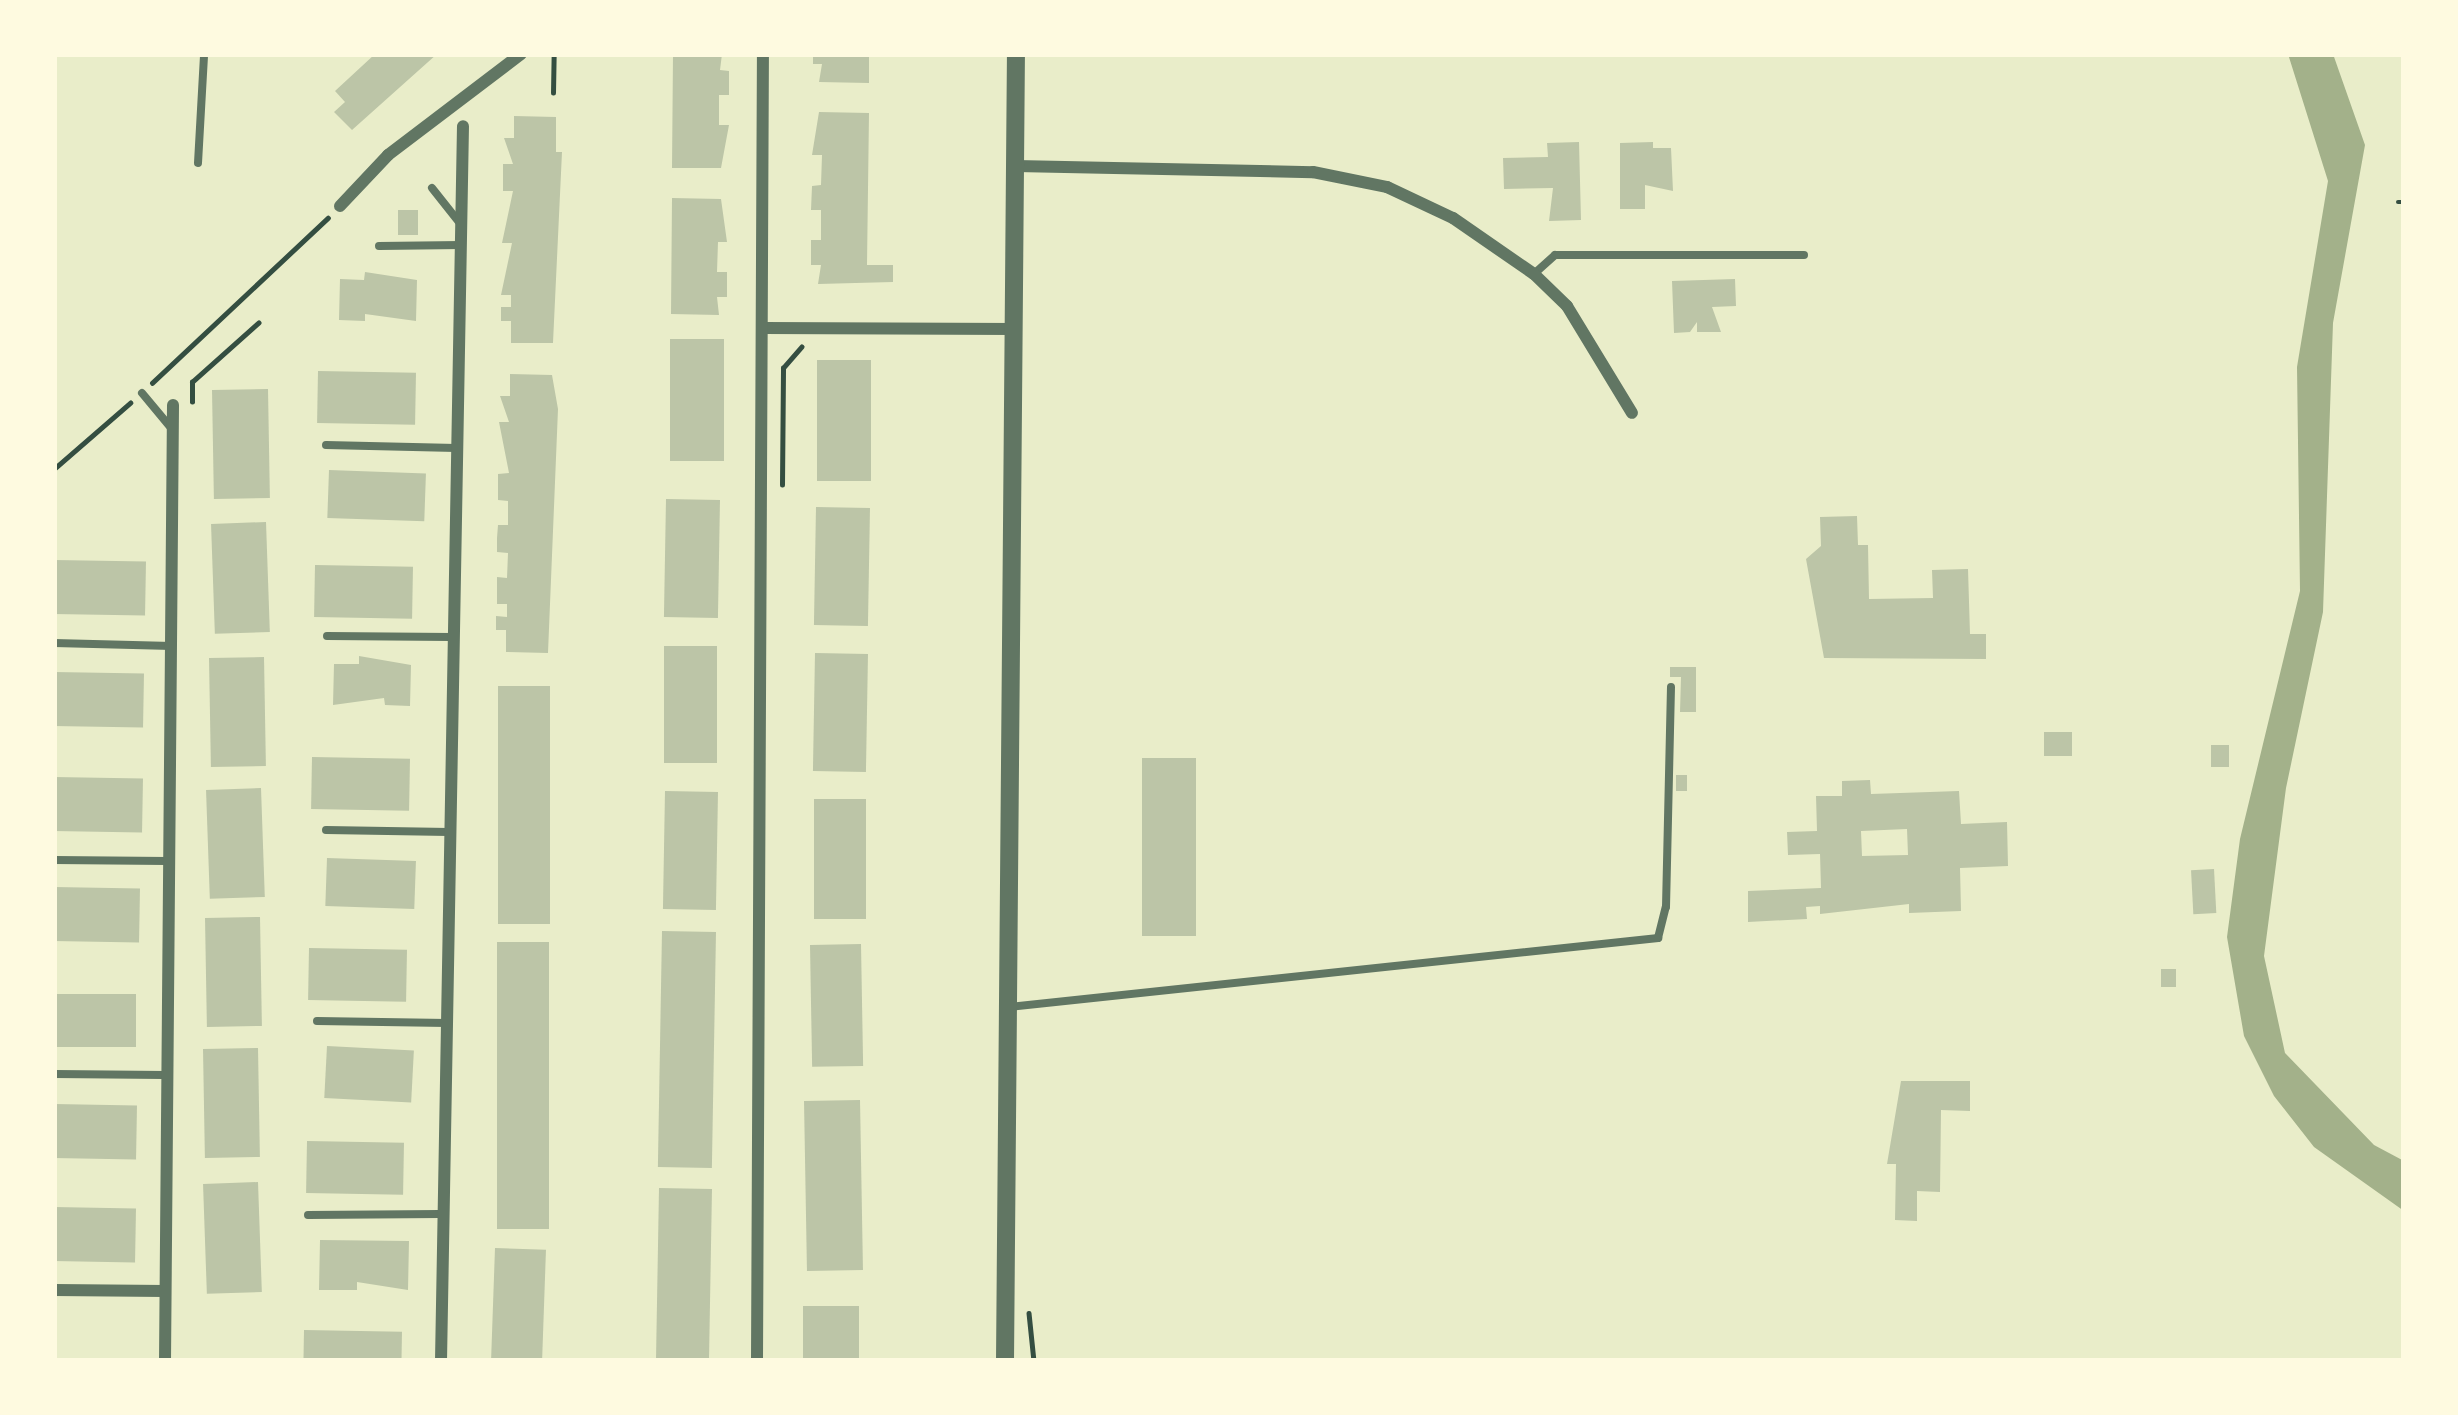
<!DOCTYPE html>
<style>
body{margin:0}
#map{position:relative;width:2458px;height:1415px;overflow:hidden;background:#e9edc9;font-family:Montserrat,sans-serif}
div>[style]{position:absolute}
[style*='--x']{left:calc(var(--x)*1px);top:calc(var(--y)*1px);width:calc(var(--w)*1px);rotate:calc(var(--a)*1deg)}
.water>*{inset:0;background:#a3b18a}
.building>*{inset:0;background:#bcc5a7;transform-origin:0 0}
.path>*{height:4.5px;margin:-2.25px;padding:0 2.25px;transform-origin:2.25px;border-radius:2.25px;background:#344e41}
.service>*{height:8px;margin:-4px;padding:0 4px;transform-origin:4px;border-radius:4px;background:#617663}
.minor>*{height:12px;margin:-6px;padding:0 6px;transform-origin:6px;border-radius:6px;background:#617663}
.tertiary>*{height:18px;margin:-9px;padding:0 9px;transform-origin:9px;border-radius:9px;background:#617663}
span{translate:-50% -50%;white-space:nowrap;text-align:center;line-height:1.15;-webkit-text-stroke:10px #fefae0;paint-order:stroke}
.frame{position:absolute;inset:0;border:57px solid #fefae0;pointer-events:none}
</style>
<div id="map">
<div class="water">
<div style="clip-path:polygon(2288px 54px,2333px 54px,2365px 145px,2333px 323px,2323px 612px,2286px 788px,2264px 956px,2285px 1053px,2374px 1145px,2404px 1161px,2404px 1211px,2314px 1147px,2274px 1096px,2244px 1036px,2227px 937px,2240px 839px,2300px 591px,2297px 367px,2328px 181px)"></div>
</div>
<div class="building">
<div style="clip-path:polygon(375px 54px,437px 54px,352px 130px,334px 112px,345px 102px,335px 91px)"></div>
<div style="clip-path:polygon(673px 54px,722px 54px,720px 70px,729px 71px,729px 95px,719px 95px,719px 125px,729px 125px,721px 168px,672px 168px)"></div>
<div style="clip-path:polygon(813px 54px,869px 54px,869px 83px,819px 82px,822px 64px,813px 64px)"></div>
<div style="clip-path:polygon(819px 112px,869px 113px,867px 265px,893px 265px,893px 282px,818px 284px,821px 265px,811px 265px,811px 240px,821px 240px,821px 210px,811px 210px,812px 186px,821px 185px,822px 155px,812px 155px)"></div>
<div style="clip-path:polygon(514px 116px,556px 117px,556px 152px,562px 152px,553px 343px,511px 343px,511px 321px,501px 321px,501px 307px,511px 307px,511px 295px,501px 295px,512px 243px,502px 243px,513px 191px,503px 191px,503px 164px,513px 164px,504px 138px,514px 138px)"></div>
<div style="clip-path:polygon(1579px 142px,1581px 220px,1549px 221px,1553px 188px,1504px 189px,1503px 158px,1548px 157px,1547px 143px)"></div>
<div style="clip-path:polygon(1653px 142px,1653px 148px,1671px 148px,1673px 191px,1645px 185px,1645px 209px,1620px 209px,1620px 143px)"></div>
<div style="clip-path:polygon(672px 198px,721px 199px,727px 242px,718px 242px,717px 272px,727px 272px,727px 297px,717px 297px,719px 315px,671px 314px)"></div>
<div style="left:398px;top:210px;width:20px;height:25px"></div>
<div style="clip-path:polygon(365px 272px,417px 280px,416px 321px,365px 314px,365px 321px,339px 320px,340px 279px,364px 280px)"></div>
<div style="clip-path:polygon(1735px 279px,1736px 306px,1712px 307px,1721px 332px,1697px 332px,1697px 322px,1690px 332px,1674px 333px,1672px 281px)"></div>
<div style="left:670px;top:339px;width:54px;height:122px"></div>
<div style="left:817px;top:360px;width:54px;height:121px"></div>
<div style="left:318px;top:371px;width:98px;height:52px;rotate:1deg"></div>
<div style="clip-path:polygon(510px 374px,552px 375px,558px 409px,548px 653px,506px 652px,506px 630px,496px 630px,496px 616px,507px 617px,507px 604px,497px 604px,497px 577px,507px 578px,508px 553px,497px 552px,497px 538px,498px 525px,508px 525px,508px 501px,498px 500px,498px 474px,509px 473px,499px 422px,509px 422px,500px 396px,510px 396px)"></div>
<div style="left:268px;top:389px;width:109px;height:56px;rotate:89deg"></div>
<div style="left:329px;top:470px;width:97px;height:48px;rotate:2deg"></div>
<div style="left:666px;top:499px;width:54px;height:118px;rotate:1deg"></div>
<div style="left:816px;top:507px;width:54px;height:118px;rotate:1deg"></div>
<div style="clip-path:polygon(1857px 516px,1858px 545px,1868px 545px,1869px 599px,1933px 598px,1932px 570px,1968px 569px,1970px 634px,1986px 634px,1986px 659px,1824px 658px,1806px 559px,1821px 546px,1820px 517px)"></div>
<div style="left:266px;top:522px;width:110px;height:55px;rotate:88deg"></div>
<div style="left:54px;top:560px;width:92px;height:54px;rotate:1deg"></div>
<div style="left:315px;top:565px;width:98px;height:52px;rotate:1deg"></div>
<div style="left:664px;top:646px;width:53px;height:117px"></div>
<div style="left:815px;top:653px;width:53px;height:118px;rotate:1deg"></div>
<div style="clip-path:polygon(359px 656px,411px 665px,410px 706px,385px 705px,384px 698px,333px 705px,334px 664px,359px 664px)"></div>
<div style="left:264px;top:657px;width:109px;height:55px;rotate:89deg"></div>
<div style="clip-path:polygon(1670px 667px,1696px 667px,1696px 712px,1680px 712px,1681px 677px,1670px 677px)"></div>
<div style="left:54px;top:672px;width:90px;height:54px;rotate:1deg"></div>
<div style="left:498px;top:686px;width:52px;height:238px"></div>
<div style="left:2044px;top:732px;width:28px;height:24px"></div>
<div style="left:2211px;top:745px;width:18px;height:22px"></div>
<div style="left:312px;top:757px;width:98px;height:52px;rotate:1deg"></div>
<div style="left:1142px;top:758px;width:54px;height:178px"></div>
<div style="left:1676px;top:775px;width:11px;height:16px"></div>
<div style="left:54px;top:777px;width:89px;height:54px;rotate:1deg"></div>
<div style="clip-path:polygon(evenodd,1870px 780px,1871px 794px,1959px 791px,1961px 824px,2007px 822px,2008px 866px,1960px 868px,1961px 911px,1909px 913px,1909px 904px,1820px 914px,1820px 906px,1806px 907px,1807px 919px,1748px 922px,1748px 891px,1821px 888px,1820px 854px,1788px 855px,1787px 832px,1817px 831px,1816px 796px,1842px 796px,1842px 781px,1870px 780px,1907px 829px,1908px 855px,1862px 856px,1861px 831px,1907px 829px)"></div>
<div style="left:261px;top:788px;width:109px;height:55px;rotate:88deg"></div>
<div style="left:665px;top:791px;width:53px;height:118px;rotate:1deg"></div>
<div style="left:814px;top:799px;width:52px;height:120px"></div>
<div style="left:327px;top:858px;width:89px;height:48px;rotate:2deg"></div>
<div style="left:2214px;top:869px;width:44px;height:23px;rotate:87deg"></div>
<div style="left:54px;top:887px;width:86px;height:54px;rotate:1deg"></div>
<div style="left:260px;top:917px;width:109px;height:55px;rotate:89deg"></div>
<div style="left:662px;top:931px;width:54px;height:236px;rotate:1deg"></div>
<div style="left:497px;top:942px;width:52px;height:287px"></div>
<div style="left:861px;top:944px;width:122px;height:51px;rotate:89deg"></div>
<div style="left:309px;top:948px;width:98px;height:52px;rotate:1deg"></div>
<div style="left:2161px;top:969px;width:15px;height:18px"></div>
<div style="left:54px;top:994px;width:82px;height:53px"></div>
<div style="left:327px;top:1046px;width:87px;height:52px;rotate:3deg"></div>
<div style="left:258px;top:1048px;width:109px;height:55px;rotate:89deg"></div>
<div style="clip-path:polygon(1901px 1081px,1970px 1081px,1970px 1111px,1941px 1110px,1940px 1192px,1917px 1191px,1917px 1221px,1895px 1220px,1896px 1164px,1887px 1164px)"></div>
<div style="left:860px;top:1100px;width:170px;height:56px;rotate:89deg"></div>
<div style="left:54px;top:1104px;width:83px;height:54px;rotate:1deg"></div>
<div style="left:307px;top:1141px;width:97px;height:52px;rotate:1deg"></div>
<div style="left:258px;top:1182px;width:110px;height:55px;rotate:88deg"></div>
<div style="left:659px;top:1188px;width:53px;height:173px;rotate:1deg"></div>
<div style="left:54px;top:1207px;width:82px;height:54px;rotate:1deg"></div>
<div style="clip-path:polygon(320px 1240px,409px 1241px,408px 1290px,357px 1282px,357px 1290px,319px 1290px)"></div>
<div style="left:495px;top:1248px;width:51px;height:113px;rotate:2deg"></div>
<div style="left:859px;top:1306px;width:55px;height:56px;rotate:90deg"></div>
<div style="left:304px;top:1330px;width:98px;height:31px;rotate:1deg"></div>
</div>
<div class="path">
<div style="--x:553;--y:93;--w:39;--a:-89"></div>
<div style="--x:2398;--y:202;--w:6;--a:0"></div>
<div style="--x:152;--y:383;--w:241;--a:-43.2"></div>
<div style="--x:192;--y:402;--w:20;--a:-90"></div>
<div style="--x:192;--y:382;--w:89;--a:-41.8"></div>
<div style="--x:54;--y:469;--w:101;--a:-41"></div>
<div style="--x:782;--y:485;--w:117;--a:-89.5"></div>
<div style="--x:783;--y:368;--w:28;--a:-49"></div>
<div style="--x:1029;--y:1313;--w:48;--a:84.1"></div>
</div>
<div class="service">
<div style="--x:198;--y:163;--w:109;--a:-86.8"></div>
<div style="--x:432;--y:188;--w:43;--a:51.5"></div>
<div style="--x:379;--y:246;--w:82;--a:-0.7"></div>
<div style="--x:1535;--y:273;--w:27;--a:-42"></div>
<div style="--x:1555;--y:255;--w:249;--a:0"></div>
<div style="--x:142;--y:393;--w:47;--a:50.2"></div>
<div style="--x:326;--y:445;--w:130;--a:1.3"></div>
<div style="--x:327;--y:636;--w:124;--a:0.5"></div>
<div style="--x:54;--y:643;--w:118;--a:1.5"></div>
<div style="--x:326;--y:830;--w:123;--a:0.9"></div>
<div style="--x:54;--y:860;--w:113;--a:0.5"></div>
<div style="--x:1009;--y:1007;--w:653;--a:-6.07"></div>
<div style="--x:1658;--y:938;--w:32;--a:-76"></div>
<div style="--x:1666;--y:907;--w:220;--a:-88.7"></div>
<div style="--x:317;--y:1021;--w:130;--a:0.9"></div>
<div style="--x:54;--y:1074;--w:110;--a:0.5"></div>
<div style="--x:308;--y:1215;--w:132;--a:-0.4"></div>
</div>
<div class="minor">
<div style="--x:1016;--y:166;--w:297;--a:1.2"></div>
<div style="--x:1313;--y:172;--w:76;--a:11.5"></div>
<div style="--x:1387;--y:187;--w:73;--a:25.2"></div>
<div style="--x:1453;--y:218;--w:98;--a:34.7"></div>
<div style="--x:1534;--y:274;--w:46;--a:44.1"></div>
<div style="--x:1567;--y:306;--w:125;--a:58.7"></div>
<div style="--x:340;--y:206;--w:70;--a:-46.7"></div>
<div style="--x:388;--y:155;--w:167;--a:-37.2"></div>
<div style="--x:764;--y:328;--w:252;--a:0.2"></div>
<div style="--x:54;--y:1290;--w:111;--a:0.5"></div>
<div style="--x:165;--y:1361;--w:956;--a:-89.52"></div>
<div style="--x:441;--y:1361;--w:1235;--a:-88.98"></div>
<div style="--x:757;--y:1361;--w:1307;--a:-89.74"></div>
</div>
<div class="tertiary">
<div style="--x:1005;--y:1361;--w:1307;--a:-89.52"></div>
</div>
<div class="frame"></div>
</div>
